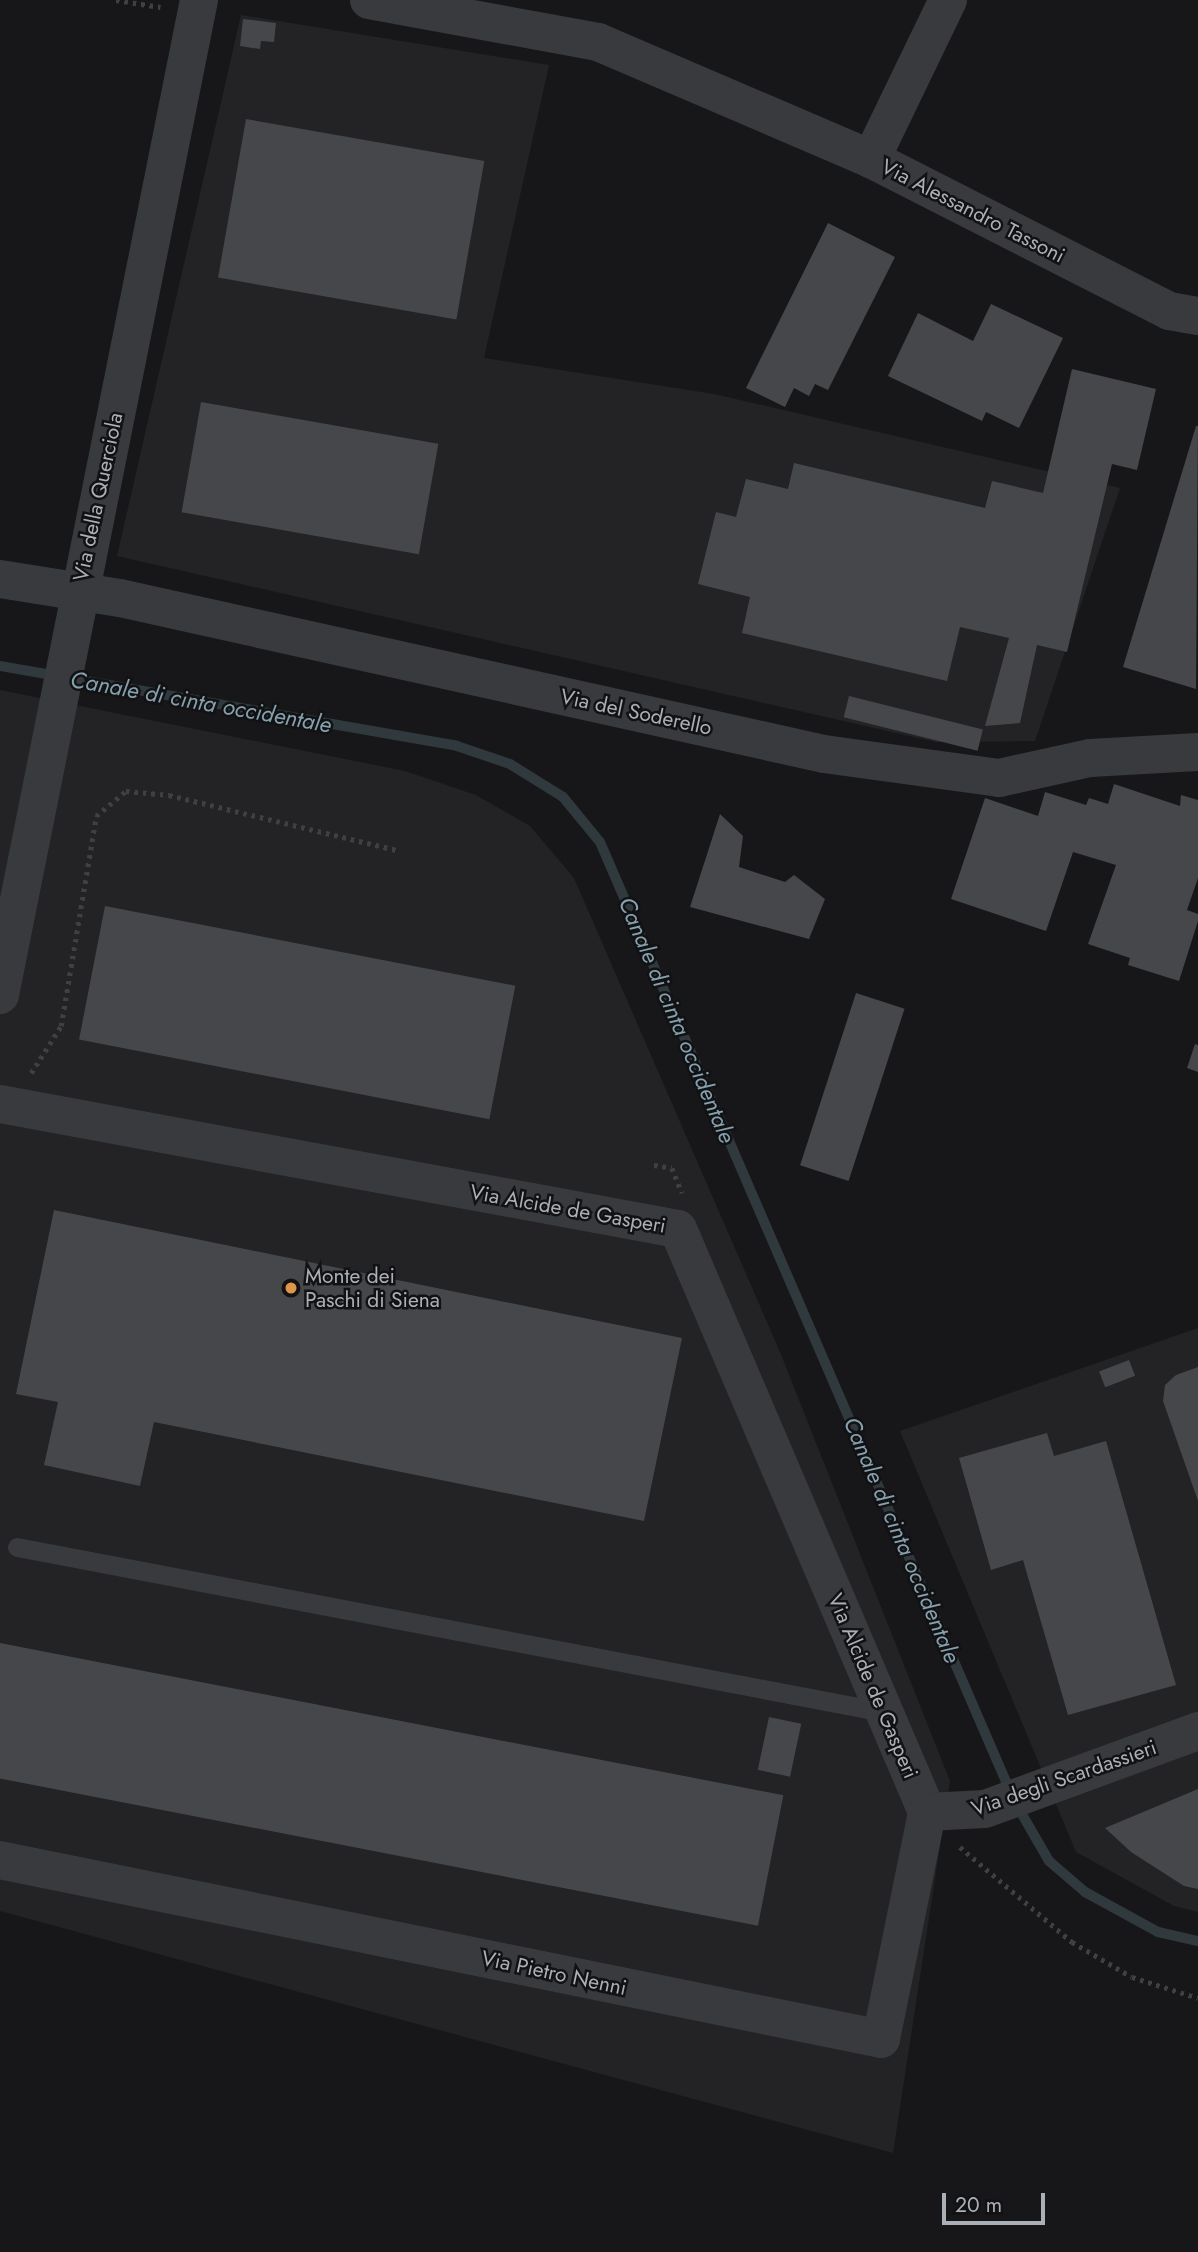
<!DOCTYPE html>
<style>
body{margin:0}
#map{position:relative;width:1198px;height:2252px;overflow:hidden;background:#171719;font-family:Jost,sans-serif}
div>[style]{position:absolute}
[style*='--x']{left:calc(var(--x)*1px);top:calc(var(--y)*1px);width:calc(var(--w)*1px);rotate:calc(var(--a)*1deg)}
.built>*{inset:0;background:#232325}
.stream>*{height:10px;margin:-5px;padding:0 5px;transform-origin:5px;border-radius:5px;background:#30393d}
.building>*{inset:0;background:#46474b;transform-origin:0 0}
.path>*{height:4.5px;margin-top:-2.25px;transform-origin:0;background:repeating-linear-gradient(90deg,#3e4144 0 3.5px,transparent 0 8.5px)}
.lane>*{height:19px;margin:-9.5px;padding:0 9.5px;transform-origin:9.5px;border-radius:9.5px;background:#383a3d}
.street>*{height:38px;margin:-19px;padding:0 19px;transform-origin:19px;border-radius:19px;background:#383a3d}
.dots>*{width:19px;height:19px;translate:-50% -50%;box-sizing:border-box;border:4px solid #121214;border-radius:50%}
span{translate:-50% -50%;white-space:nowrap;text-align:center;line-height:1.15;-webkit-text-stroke:5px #121214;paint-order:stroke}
.street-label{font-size:21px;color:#abb0b7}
.poi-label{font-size:21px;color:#abb0b7}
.left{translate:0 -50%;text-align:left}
.water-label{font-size:23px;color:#85a1ae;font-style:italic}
.scale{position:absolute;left:942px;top:2193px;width:103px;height:32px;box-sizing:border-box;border:4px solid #abb0b7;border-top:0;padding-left:9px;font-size:21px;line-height:24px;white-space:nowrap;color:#abb0b7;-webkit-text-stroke:5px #121214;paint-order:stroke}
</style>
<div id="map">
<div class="built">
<div style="clip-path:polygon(241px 15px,549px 65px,484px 358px,714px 394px,1120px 488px,1035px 741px,936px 742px,117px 556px)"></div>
<div style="clip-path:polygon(0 690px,405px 771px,476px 795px,530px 826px,574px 878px,780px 1352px,950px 1781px,893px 2153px,0 1911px)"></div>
<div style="clip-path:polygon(1198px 1328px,1198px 1912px,1174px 1906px,1076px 1852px,900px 1431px)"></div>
</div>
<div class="stream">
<div style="--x:0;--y:666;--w:464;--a:9.9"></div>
<div style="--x:457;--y:746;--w:56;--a:18.8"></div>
<div style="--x:510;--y:764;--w:62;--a:31.9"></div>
<div style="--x:563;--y:797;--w:58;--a:50.6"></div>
<div style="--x:600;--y:842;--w:1028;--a:66.63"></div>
<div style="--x:1023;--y:1816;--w:52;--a:60"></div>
<div style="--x:1049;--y:1861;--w:48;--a:40.7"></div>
<div style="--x:1085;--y:1892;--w:83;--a:28.7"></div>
<div style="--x:1158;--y:1932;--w:41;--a:12.7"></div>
</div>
<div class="building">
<div style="clip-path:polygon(243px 19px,276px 23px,274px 42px,261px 41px,260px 49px,240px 46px)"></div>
<div style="left:246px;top:119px;width:242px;height:161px;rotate:10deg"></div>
<div style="clip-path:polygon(828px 223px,895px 257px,828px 390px,815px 384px,809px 396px,794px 388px,785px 407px,746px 388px)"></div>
<div style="clip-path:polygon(991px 304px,1063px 338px,1019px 428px,986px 412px,982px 421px,888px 376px,918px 313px,973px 341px)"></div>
<div style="clip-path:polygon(1072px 369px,1156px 389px,1137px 470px,1112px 464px,1067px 652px,1037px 645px,1020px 723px,985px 726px,1009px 638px,960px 627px,947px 681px,742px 633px,750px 597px,698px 584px,716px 512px,736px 517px,746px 479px,788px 489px,794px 463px,985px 508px,992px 481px,1043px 493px)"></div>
<div style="left:201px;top:402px;width:241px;height:112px;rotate:10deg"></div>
<div style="clip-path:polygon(1196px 426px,1198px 426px,1196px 689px,1123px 667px)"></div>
<div style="left:849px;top:696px;width:138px;height:22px;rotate:14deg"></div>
<div style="clip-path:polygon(1114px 784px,1180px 806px,1181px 795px,1198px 800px,1198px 878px,1187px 910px,1198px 914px,1198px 921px,1179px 981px,1128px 965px,1130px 958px,1088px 944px,1116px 865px,1073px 852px,1046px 931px,951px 899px,985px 798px,1038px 816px,1045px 792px,1086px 805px,1089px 798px,1108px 804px)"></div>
<div style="clip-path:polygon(720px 814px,743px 836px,739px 867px,785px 882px,794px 875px,825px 899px,809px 939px,690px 907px)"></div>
<div style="left:105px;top:906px;width:418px;height:136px;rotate:11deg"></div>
<div style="left:856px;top:993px;width:51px;height:181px;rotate:18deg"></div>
<div style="clip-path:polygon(1195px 1044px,1198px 1045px,1198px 1072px,1187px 1068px)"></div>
<div style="clip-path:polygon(54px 1210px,682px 1338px,644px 1521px,154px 1422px,140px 1486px,44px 1465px,58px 1402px,16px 1394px)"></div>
<div style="left:1129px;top:1360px;width:17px;height:32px;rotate:69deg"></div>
<div style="clip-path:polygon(1198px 1367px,1198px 1501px,1163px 1401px,1165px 1385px,1176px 1375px)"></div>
<div style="clip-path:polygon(1047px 1433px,1054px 1456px,1106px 1441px,1176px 1685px,1068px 1715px,1023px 1560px,991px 1570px,959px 1458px)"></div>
<div style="left:0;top:1643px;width:798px;height:133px;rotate:11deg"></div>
<div style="left:769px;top:1717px;width:33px;height:54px;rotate:12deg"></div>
<div style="clip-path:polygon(1198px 1789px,1198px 1889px,1184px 1886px,1131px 1852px,1105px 1828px)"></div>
</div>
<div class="path">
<div style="--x:116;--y:0;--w:45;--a:9"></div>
<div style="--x:31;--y:1073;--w:56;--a:-57.4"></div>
<div style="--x:61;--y:1026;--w:213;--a:-80.5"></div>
<div style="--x:96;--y:816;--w:39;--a:-40"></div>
<div style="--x:126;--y:791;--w:43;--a:5.3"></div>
<div style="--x:169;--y:795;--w:234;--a:13.6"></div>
<div style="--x:654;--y:1165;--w:18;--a:9"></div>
<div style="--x:672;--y:1168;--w:27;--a:68"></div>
<div style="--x:960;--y:1847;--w:147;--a:40.3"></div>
<div style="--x:1072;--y:1942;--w:69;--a:30.3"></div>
<div style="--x:1132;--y:1977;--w:69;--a:17.7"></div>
</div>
<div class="lane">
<div style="--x:17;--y:1547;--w:883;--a:10.78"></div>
</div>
<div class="street">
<div style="--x:369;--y:0;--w:233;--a:10.4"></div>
<div style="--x:598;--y:42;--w:297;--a:23.2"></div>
<div style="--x:948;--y:0;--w:177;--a:115.8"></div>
<div style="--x:871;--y:159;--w:335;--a:27"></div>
<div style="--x:1169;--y:311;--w:29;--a:10"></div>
<div style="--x:0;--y:579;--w:121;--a:9"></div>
<div style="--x:120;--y:598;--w:721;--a:12.49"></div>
<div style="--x:824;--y:754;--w:177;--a:7.8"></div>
<div style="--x:999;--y:778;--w:93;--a:-12.4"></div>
<div style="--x:1090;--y:758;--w:108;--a:-3.2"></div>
<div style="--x:0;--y:995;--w:1015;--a:-78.69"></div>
<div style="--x:0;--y:1104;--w:689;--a:10.45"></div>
<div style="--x:678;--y:1229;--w:634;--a:66.87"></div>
<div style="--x:927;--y:1812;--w:58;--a:-3"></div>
<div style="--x:985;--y:1809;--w:227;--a:-20.1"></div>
<div style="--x:0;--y:1860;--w:899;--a:11.48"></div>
<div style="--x:881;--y:2039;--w:232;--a:-78.5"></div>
</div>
<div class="dots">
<div style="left:291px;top:1288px;background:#de9749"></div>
</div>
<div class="street-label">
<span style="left:973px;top:211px;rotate:27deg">Via Alessandro Tassoni</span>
<span style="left:98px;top:497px;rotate:-78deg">Via della Querciola</span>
<span style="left:636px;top:712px;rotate:12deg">Via del Soderello</span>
<span style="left:568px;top:1209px;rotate:10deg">Via Alcide de Gasperi</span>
<span style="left:873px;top:1686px;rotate:67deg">Via Alcide de Gasperi</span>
<span style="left:1064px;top:1778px;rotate:-19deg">Via degli Scardassieri</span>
<span style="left:554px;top:1973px;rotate:12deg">Via Pietro Nenni</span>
</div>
<div class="poi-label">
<span class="left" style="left:305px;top:1288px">Monte dei<br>Paschi di Siena</span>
</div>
<div class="water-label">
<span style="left:201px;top:702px;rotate:10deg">Canale di cinta occidentale</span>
<span style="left:677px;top:1020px;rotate:67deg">Canale di cinta occidentale</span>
<span style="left:902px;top:1540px;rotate:67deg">Canale di cinta occidentale</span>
</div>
<div class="scale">20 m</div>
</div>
